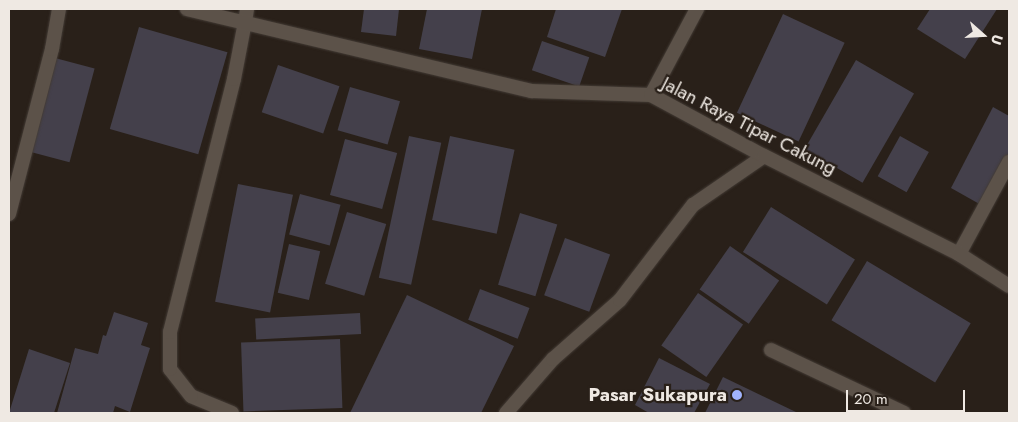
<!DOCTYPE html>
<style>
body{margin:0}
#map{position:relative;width:1018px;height:422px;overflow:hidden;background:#292019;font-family:Jost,sans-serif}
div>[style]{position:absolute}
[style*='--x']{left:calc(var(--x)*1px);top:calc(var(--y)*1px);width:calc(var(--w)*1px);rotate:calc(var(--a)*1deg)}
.building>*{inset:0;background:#44404b;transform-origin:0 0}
.roads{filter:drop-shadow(0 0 1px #433b35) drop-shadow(0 0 1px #433b35)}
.service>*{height:14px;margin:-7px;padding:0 7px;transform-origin:7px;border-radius:7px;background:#5c5249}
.minor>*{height:14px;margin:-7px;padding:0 7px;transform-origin:7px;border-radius:7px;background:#5c5249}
.tertiary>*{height:14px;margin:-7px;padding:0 7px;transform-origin:7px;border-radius:7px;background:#5c5249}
.dots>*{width:14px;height:14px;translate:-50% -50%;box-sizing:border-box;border:2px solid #292019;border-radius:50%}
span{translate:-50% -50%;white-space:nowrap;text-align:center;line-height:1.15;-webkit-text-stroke:4.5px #292019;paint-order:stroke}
.street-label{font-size:19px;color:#efe9e3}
.poi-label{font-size:19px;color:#efe9e3;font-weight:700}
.right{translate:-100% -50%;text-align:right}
.frame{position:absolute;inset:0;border:10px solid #efe9e3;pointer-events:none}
.north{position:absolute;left:958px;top:10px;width:50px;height:50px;-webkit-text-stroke:4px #292019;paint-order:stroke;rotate:109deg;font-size:14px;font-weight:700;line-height:20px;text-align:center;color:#efe9e3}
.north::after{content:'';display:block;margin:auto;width:18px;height:22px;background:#efe9e3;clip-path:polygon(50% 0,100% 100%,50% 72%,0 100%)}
.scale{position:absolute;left:846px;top:390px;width:119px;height:22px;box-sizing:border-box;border:2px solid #efe9e3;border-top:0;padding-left:6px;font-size:15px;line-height:18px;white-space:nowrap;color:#efe9e3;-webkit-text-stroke:4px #292019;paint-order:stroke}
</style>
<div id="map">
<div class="building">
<div style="clip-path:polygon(364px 9px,399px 9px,396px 36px,361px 32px)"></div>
<div style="clip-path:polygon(427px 9px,482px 9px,472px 59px,419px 49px)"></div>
<div style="clip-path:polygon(556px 9px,622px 9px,605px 57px,547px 37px)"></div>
<div style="clip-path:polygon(930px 9px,997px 9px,965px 59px,917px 29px)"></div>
<div style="left:783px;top:14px;width:68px;height:109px;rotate:25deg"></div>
<div style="left:139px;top:27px;width:92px;height:106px;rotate:16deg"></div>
<div style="left:542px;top:41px;width:50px;height:31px;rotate:19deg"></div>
<div style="left:55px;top:58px;width:41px;height:97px;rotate:15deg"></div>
<div style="left:856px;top:60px;width:67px;height:103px;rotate:30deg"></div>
<div style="left:278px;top:65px;width:65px;height:50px;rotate:19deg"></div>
<div style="left:350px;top:87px;width:52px;height:45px;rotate:16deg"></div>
<div style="clip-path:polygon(993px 107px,1009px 116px,1009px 154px,983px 206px,951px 188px)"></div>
<div style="left:409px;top:136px;width:33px;height:145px;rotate:12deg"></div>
<div style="left:450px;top:136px;width:66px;height:86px;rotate:12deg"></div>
<div style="left:900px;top:136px;width:33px;height:46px;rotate:29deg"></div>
<div style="left:345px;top:139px;width:54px;height:58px;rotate:15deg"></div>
<div style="left:238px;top:184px;width:56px;height:120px;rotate:11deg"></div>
<div style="left:300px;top:194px;width:42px;height:42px;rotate:15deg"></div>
<div style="left:771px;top:207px;width:99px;height:53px;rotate:32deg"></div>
<div style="left:347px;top:212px;width:41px;height:75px;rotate:17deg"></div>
<div style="left:520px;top:213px;width:39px;height:75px;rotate:17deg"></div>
<div style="left:565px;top:238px;width:48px;height:61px;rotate:20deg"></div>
<div style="left:289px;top:244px;width:32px;height:50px;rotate:13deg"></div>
<div style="left:730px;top:246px;width:60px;height:53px;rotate:35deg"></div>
<div style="left:867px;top:261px;width:121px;height:69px;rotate:31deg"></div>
<div style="left:480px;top:289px;width:53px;height:33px;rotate:21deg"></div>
<div style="left:698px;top:293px;width:55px;height:64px;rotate:35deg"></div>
<div style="clip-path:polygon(407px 295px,514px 346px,481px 413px,350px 413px)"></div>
<div style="clip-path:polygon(114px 312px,148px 323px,141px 345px,150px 348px,130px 412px,115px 406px,113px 413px,57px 413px,75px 348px,98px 354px,103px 335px,106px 336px)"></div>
<div style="left:360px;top:313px;width:21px;height:105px;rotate:87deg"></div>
<div style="left:340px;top:339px;width:69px;height:99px;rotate:88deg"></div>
<div style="clip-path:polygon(29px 349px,70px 363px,54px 413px,9px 413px)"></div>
<div style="clip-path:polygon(659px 358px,710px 384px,694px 413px,649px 413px,635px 405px)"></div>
<div style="clip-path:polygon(723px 377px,798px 413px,705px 413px)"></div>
</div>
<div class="roads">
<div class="service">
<div style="--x:9;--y:214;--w:171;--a:-75.4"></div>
<div style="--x:52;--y:49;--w:41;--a:-80.1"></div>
<div style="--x:959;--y:254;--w:105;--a:-61.5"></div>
<div style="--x:771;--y:350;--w:147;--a:25.3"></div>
<div style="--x:232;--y:413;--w:44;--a:-157.5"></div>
<div style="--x:191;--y:396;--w:34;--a:-128"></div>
<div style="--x:170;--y:369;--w:37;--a:-90"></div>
<div style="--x:170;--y:332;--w:261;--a:-75.8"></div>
<div style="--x:234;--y:79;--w:58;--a:-79.1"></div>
</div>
<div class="minor">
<div style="--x:245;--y:22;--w:13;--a:-81"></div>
<div style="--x:651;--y:95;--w:98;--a:-61.9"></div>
<div style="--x:506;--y:413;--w:72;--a:-49"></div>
<div style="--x:553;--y:359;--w:89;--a:-41.4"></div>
<div style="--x:620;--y:300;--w:120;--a:-52.5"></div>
<div style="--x:693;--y:205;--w:86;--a:-34.6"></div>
</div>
<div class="tertiary">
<div style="--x:187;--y:9;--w:354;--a:13.4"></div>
<div style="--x:531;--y:91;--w:120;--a:1.9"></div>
<div style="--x:651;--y:95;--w:128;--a:28.4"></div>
<div style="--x:764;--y:156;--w:218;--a:26.7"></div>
<div style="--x:959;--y:254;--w:59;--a:32.6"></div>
</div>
</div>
<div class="dots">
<div style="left:737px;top:395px;background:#a0b3fd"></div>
</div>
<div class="street-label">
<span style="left:749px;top:126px;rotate:27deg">Jalan Raya Tipar Cakung</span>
</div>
<div class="poi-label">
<span class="right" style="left:727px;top:395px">Pasar Sukapura</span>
</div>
<div class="frame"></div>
<div class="north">U</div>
<div class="scale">20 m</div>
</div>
